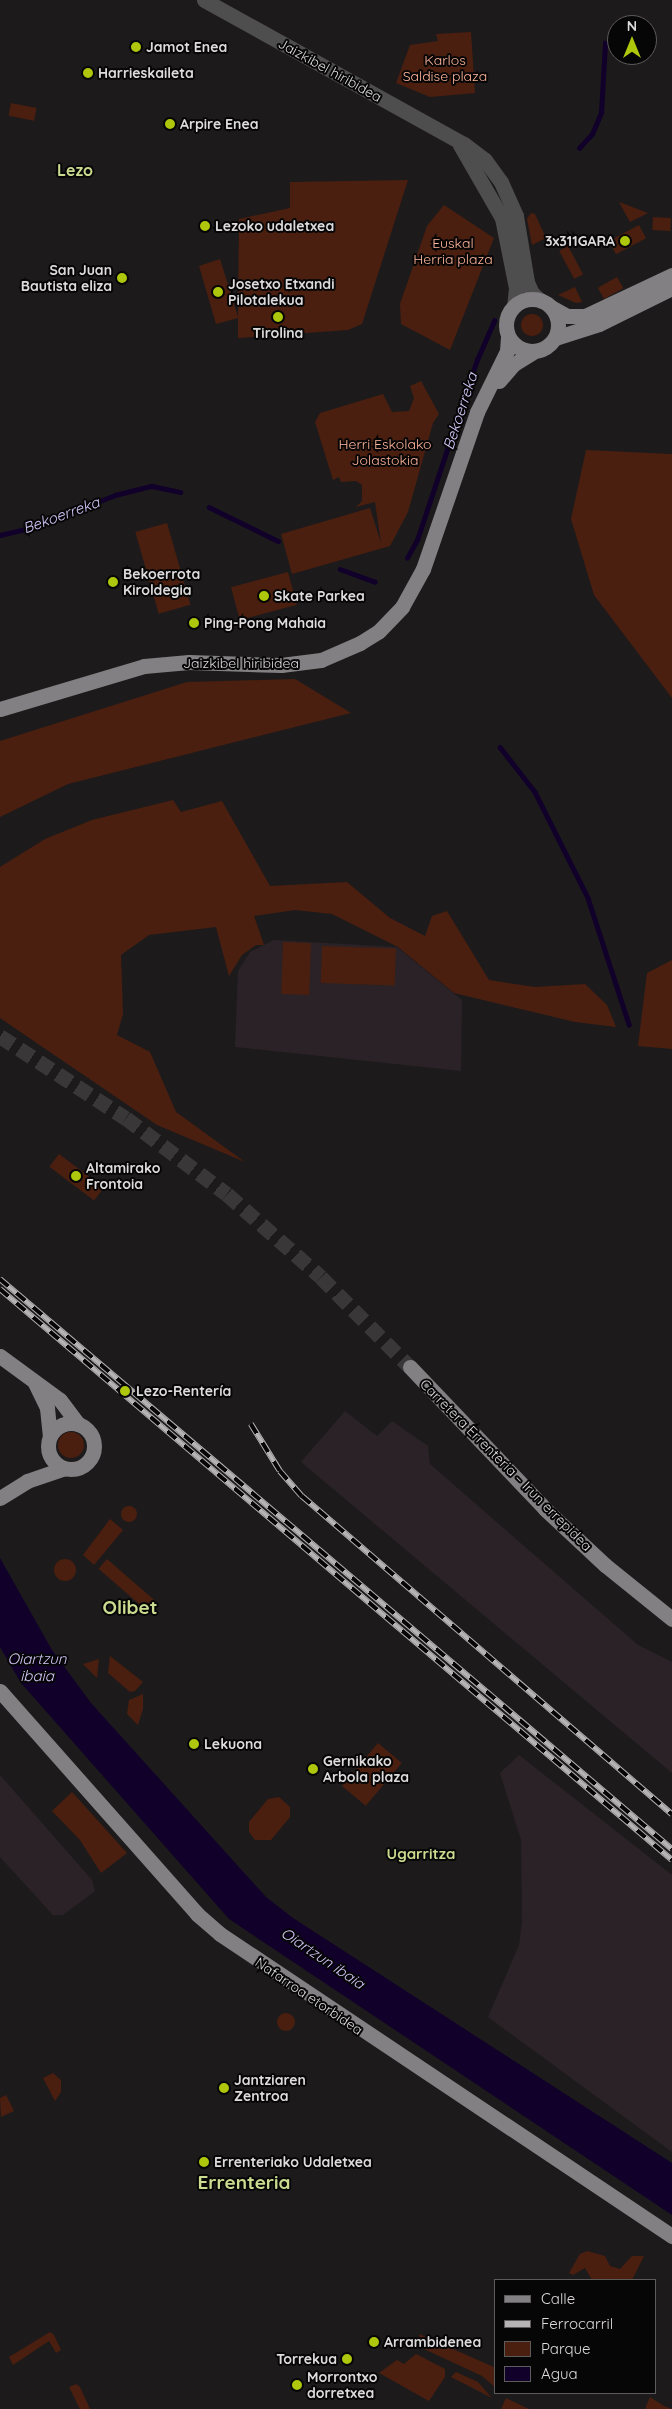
<!DOCTYPE html>
<meta charset="utf-8">
<style>
body{margin:0}
#map{position:relative;width:672px;height:2409px;overflow:hidden;background:#1d1a1c;font-family:Quicksand,sans-serif}
div>[style]{position:absolute}
[style*='--x']{left:calc(var(--x)*1px);top:calc(var(--y)*1px);width:calc(var(--w)*1px);rotate:calc(var(--a)*1deg)}
.built>*{inset:0;background:#2a2226}
.green>*{inset:0;background:#4a1f0f;transform-origin:0 0}
.round{border-radius:50%}
.water>*{inset:0;background:#10002a}
.stream>*{height:4.5px;margin:-2.25px;padding:0 2.25px;transform-origin:2.25px;border-radius:2.25px;background:#10002a}
.major-tunnel>*{height:15px;margin-top:-7.5px;transform-origin:0;background:repeating-linear-gradient(90deg,#3a3739 0 15px,transparent 0 23px)}
.minor>*{height:15px;margin:-7.5px;padding:0 7.5px;transform-origin:7.5px;border-radius:7.5px;background:#4f4e4f}
.major>*{height:15px;margin:-7.5px;padding:0 7.5px;transform-origin:7.5px;border-radius:7.5px;background:#828082}
.major>.ring{margin:-7.5px;padding:0;box-sizing:content-box;background:none;border:15px solid #828082;border-radius:50%}
.rail>*{height:5.5px;margin-top:-2.75px;transform-origin:0;background:repeating-linear-gradient(90deg,#070606 0 11px,#b5b3b4 0 22px);box-sizing:border-box;border-block:1px solid #b5b3b4}
.dots>*{width:14px;height:14px;translate:-50% -50%;box-sizing:border-box;border:2px solid #070606;border-radius:50%}
span{translate:-50% -50%;white-space:nowrap;text-align:center;line-height:1.15;-webkit-text-stroke:4px #070606;paint-order:stroke}
.poi-label{font-size:14px;color:#dddbdc;font-weight:700}
.left{translate:0 -50%;text-align:left}
.right{translate:-100% -50%;text-align:right}
.park-label{font-size:14px;color:#ffb59b}
.street-label{font-size:14px;color:#dddbdc}
.water-label{font-size:15px;color:#d4c7fa;font-style:italic}
.neighbourhood-label{font-size:15px;color:#cbdb8f;font-weight:700}
.quarter-label{font-size:16px;color:#cbdb8f;font-weight:700}
.district-label{font-size:19px;color:#cbdb8f;font-weight:700}
.legend{position:absolute;left:494px;top:2279px;width:162px;height:115px;box-sizing:border-box;background:#070606;border:1px solid #5d5b5c;margin:0;padding:6px 9px;list-style:none;font-size:15px;color:#dddbdc}
.legend li{display:flex;align-items:center;gap:10px;height:25px}
.legend b{width:25px;border:1px solid #5d5b5c}
.north{position:absolute;left:607px;top:15px;width:50px;height:50px;box-sizing:border-box;background:#070606;border:1px solid #5d5b5c;border-radius:50%;rotate:0deg;font-size:14px;font-weight:700;line-height:20px;text-align:center;color:#dddbdc}
.north::after{content:'';display:block;margin:auto;width:18px;height:22px;background:#aec60c;clip-path:polygon(50% 0,100% 100%,50% 72%,0 100%)}
</style>
<div id="map">
<div class="built">
<div style="clip-path:polygon(274px 940px,397px 947px,462px 1000px,461px 1071px,235px 1047px,238px 971px,250px 952px)"></div>
<div style="clip-path:polygon(345px 1411px,377px 1436px,392px 1421px,428px 1446px,430px 1464px,638px 1645px,672px 1662px,672px 1773px,301px 1462px)"></div>
<div style="clip-path:polygon(519px 1755px,672px 1875px,672px 2152px,488px 2017px,519px 1945px,522px 1922px,521px 1840px,500px 1773px)"></div>
<div style="clip-path:polygon(0 1775px,92px 1880px,95px 1891px,63px 1915px,53px 1915px,0 1857px)"></div>
</div>
<div class="green">
<div style="clip-path:polygon(471px 32px,475px 93px,430px 97px,396px 83px,410px 45px,438px 41px,436px 34px)"></div>
<div style="left:11px;top:103px;width:26px;height:13px;rotate:11deg"></div>
<div style="clip-path:polygon(408px 180px,362px 324px,348px 330px,238px 338px,238px 318px,216px 324px,199px 266px,220px 259px,238px 317px,239px 219px,290px 208px,290px 182px)"></div>
<div style="clip-path:polygon(619px 202px,648px 213px,630px 222px)"></div>
<div style="clip-path:polygon(444px 205px,494px 238px,450px 350px,401px 324px,400px 304px,427px 226px)"></div>
<div style="clip-path:polygon(531px 213px,535px 214px,546px 238px,532px 245px,527px 219px)"></div>
<div style="left:653px;top:217px;width:18px;height:13px;rotate:3deg"></div>
<div style="left:639px;top:225px;width:15px;height:34px;rotate:62deg"></div>
<div style="left:568px;top:246px;width:32px;height:10px;rotate:62deg"></div>
<div style="left:617px;top:277px;width:13px;height:22px;rotate:61deg"></div>
<div style="clip-path:polygon(575px 287px,582px 302px,576px 303px,558px 295px)"></div>
<div class="round" style="left:521px;top:314px;width:22px;height:22px"></div>
<div style="clip-path:polygon(421px 381px,439px 414px,433px 423px,408px 512px,390px 546px,292px 574px,281px 534px,370px 508px,381px 543px,375px 502px,356px 507px,362px 501px,362px 485px,356px 481px,341px 482px,339px 477px,333px 480px,315px 422px,320px 413px,383px 394px,392px 412px,409px 411px,414px 398px,410px 386px)"></div>
<div style="clip-path:polygon(586px 450px,672px 454px,672px 698px,594px 595px,571px 519px)"></div>
<div style="left:167px;top:523px;width:85px;height:33px;rotate:74deg"></div>
<div style="left:288px;top:572px;width:34px;height:59px;rotate:75deg"></div>
<div style="clip-path:polygon(295px 679px,351px 713px,68px 784px,0 817px,0 741px,187px 682px)"></div>
<div style="clip-path:polygon(173px 800px,181px 812px,222px 801px,270px 886px,347px 882px,390px 918px,425px 936px,432px 916px,447px 911px,489px 980px,535px 987px,585px 984px,607px 1005px,616px 1027px,575px 1022px,454px 993px,398px 947px,332px 914px,295px 910px,254px 916px,264px 945px,256px 945px,242px 955px,229px 976px,216px 927px,149px 935px,121px 955px,123px 1014px,117px 1035px,150px 1052px,176px 1112px,245px 1162px,157px 1125px,0 1018px,0 867px,45px 839px,92px 820px)"></div>
<div style="left:283px;top:942px;width:28px;height:52px;rotate:2deg"></div>
<div style="left:322px;top:946px;width:74px;height:37px;rotate:2deg"></div>
<div style="clip-path:polygon(672px 960px,672px 1049px,638px 1046px,647px 973px)"></div>
<div style="left:59px;top:1154px;width:56px;height:16px;rotate:37deg"></div>
<div class="round" style="left:58px;top:1432px;width:26px;height:26px"></div>
<div class="round" style="left:121px;top:1506px;width:16px;height:16px"></div>
<div style="clip-path:polygon(110px 1519px,123px 1530px,94px 1565px,83px 1555px)"></div>
<div class="round" style="left:54px;top:1559px;width:22px;height:22px"></div>
<div style="left:107px;top:1559px;width:66px;height:13px;rotate:41deg"></div>
<div style="clip-path:polygon(110px 1656px,143px 1682px,135px 1691px,130px 1692px,108px 1673px)"></div>
<div style="clip-path:polygon(99px 1659px,97px 1678px,83px 1664px)"></div>
<div style="clip-path:polygon(143px 1694px,143px 1709px,138px 1725px,127px 1714px,129px 1700px)"></div>
<div style="left:378px;top:1743px;width:31px;height:56px;rotate:40deg"></div>
<div style="clip-path:polygon(72px 1792px,127px 1853px,101px 1873px,80px 1840px,52px 1811px)"></div>
<div style="clip-path:polygon(279px 1797px,290px 1807px,290px 1817px,271px 1840px,255px 1840px,249px 1832px,249px 1822px,268px 1799px)"></div>
<div class="round" style="left:277px;top:2013px;width:18px;height:18px"></div>
<div style="clip-path:polygon(53px 2073px,61px 2080px,61px 2092px,55px 2101px,43px 2078px)"></div>
<div style="clip-path:polygon(6px 2095px,14px 2111px,1px 2117px,0 2098px)"></div>
<div style="clip-path:polygon(587px 2251px,605px 2256px,610px 2266px,620px 2269px,632px 2256px,644px 2256px,632px 2280px,592px 2280px,585px 2268px,573px 2275px,569px 2273px,580px 2254px)"></div>
<div style="clip-path:polygon(50px 2332px,54px 2335px,61px 2350px,56px 2353px,49px 2341px,13px 2365px,9px 2357px)"></div>
<div style="clip-path:polygon(419px 2334px,496px 2368px,496px 2388px,482px 2376px,422px 2348px)"></div>
<div style="clip-path:polygon(416px 2354px,445px 2369px,445px 2377px,429px 2401px,379px 2373px,397px 2360px,404px 2364px)"></div>
<div style="clip-path:polygon(456px 2372px,478px 2382px,492px 2398px,451px 2377px)"></div>
<div style="clip-path:polygon(76px 2384px,80px 2387px,90px 2409px,80px 2409px,69px 2387px)"></div>
<div style="clip-path:polygon(650px 2397px,664px 2406px,672px 2409px,645px 2409px)"></div>
<div style="clip-path:polygon(506px 2398px,529px 2409px,501px 2409px)"></div>
</div>
<div class="water">
<div style="clip-path:polygon(0 1558px,52px 1650px,91px 1703px,266px 1897px,293px 1918px,672px 2163px,672px 2215px,229px 1919px,21px 1683px,0 1647px)"></div>
</div>
<div class="stream">
<div style="--x:579;--y:148;--w:19;--a:-47"></div>
<div style="--x:592;--y:134;--w:23;--a:-67"></div>
<div style="--x:601;--y:113;--w:70;--a:-86.7"></div>
<div style="--x:209;--y:507;--w:77;--a:26.2"></div>
<div style="--x:0;--y:535;--w:32;--a:-13"></div>
<div style="--x:31;--y:528;--w:90;--a:-21.4"></div>
<div style="--x:115;--y:495;--w:38;--a:-14"></div>
<div style="--x:152;--y:486;--w:29;--a:12"></div>
<div style="--x:407;--y:558;--w:21;--a:-61"></div>
<div style="--x:417;--y:540;--w:190;--a:-71.6"></div>
<div style="--x:477;--y:360;--w:43;--a:-66.4"></div>
<div style="--x:340;--y:569;--w:37;--a:20"></div>
<div style="--x:500;--y:747;--w:57;--a:52.1"></div>
<div style="--x:535;--y:792;--w:119;--a:63.4"></div>
<div style="--x:588;--y:898;--w:133;--a:72"></div>
</div>
<div class="major-tunnel">
<div style="--x:0;--y:1036;--w:150;--a:33.1"></div>
<div style="--x:126;--y:1118;--w:126;--a:37"></div>
<div style="--x:227;--y:1194;--w:125;--a:41.4"></div>
<div style="--x:321;--y:1277;--w:127;--a:45.3"></div>
</div>
<div class="minor">
<div style="--x:204;--y:0;--w:297;--a:29"></div>
<div style="--x:464;--y:144;--w:26;--a:37"></div>
<div style="--x:485;--y:160;--w:27;--a:54"></div>
<div style="--x:501;--y:182;--w:37;--a:66"></div>
<div style="--x:516;--y:216;--w:67;--a:80.5"></div>
<div style="--x:527;--y:282;--w:12;--a:66"></div>
<div style="--x:532;--y:293;--w:12;--a:42"></div>
<div style="--x:460;--y:145;--w:84;--a:60.1"></div>
<div style="--x:502;--y:218;--w:71;--a:78.7"></div>
<div style="--x:516;--y:288;--w:18;--a:96"></div>
</div>
<div class="major">
<div class="ring" style="left:506px;top:299px;width:37px;height:37px"></div>
<div style="--x:551;--y:307;--w:18;--a:29"></div>
<div style="--x:567;--y:316;--w:18;--a:0"></div>
<div style="--x:585;--y:316;--w:96;--a:-25.2"></div>
<div style="--x:555;--y:338;--w:46;--a:-17.7"></div>
<div style="--x:599;--y:324;--w:81;--a:-26.3"></div>
<div style="--x:499;--y:381;--w:23;--a:-49"></div>
<div style="--x:514;--y:364;--w:22;--a:-32"></div>
<div style="--x:0;--y:709;--w:150;--a:-16.6"></div>
<div style="--x:144;--y:666;--w:45;--a:-5.1"></div>
<div style="--x:189;--y:662;--w:92;--a:1.9"></div>
<div style="--x:281;--y:665;--w:40;--a:-7.1"></div>
<div style="--x:321;--y:660;--w:43;--a:-23.6"></div>
<div style="--x:360;--y:643;--w:22;--a:-32"></div>
<div style="--x:379;--y:631;--w:33;--a:-46"></div>
<div style="--x:402;--y:607;--w:43;--a:-61.1"></div>
<div style="--x:423;--y:569;--w:166;--a:-71"></div>
<div style="--x:477;--y:412;--w:68;--a:-63.8"></div>
<div style="--x:507;--y:351;--w:13;--a:-86"></div>
<div style="--x:0;--y:1356;--w:74;--a:36.3"></div>
<div style="--x:60;--y:1400;--w:30;--a:53"></div>
<div style="--x:410;--y:1367;--w:196;--a:46.4"></div>
<div style="--x:545;--y:1509;--w:82;--a:43"></div>
<div style="--x:605;--y:1565;--w:86;--a:38.9"></div>
<div style="--x:35;--y:1383;--w:28;--a:64"></div>
<div style="--x:47;--y:1408;--w:27;--a:84"></div>
<div class="ring" style="left:48px;top:1423px;width:31px;height:31px"></div>
<div style="--x:0;--y:1498;--w:32;--a:-32"></div>
<div style="--x:27;--y:1481;--w:39;--a:-19"></div>
<div style="--x:0;--y:1691;--w:298;--a:48.5"></div>
<div style="--x:197;--y:1914;--w:30;--a:41"></div>
<div style="--x:220;--y:1934;--w:544;--a:33.75"></div>
</div>
<div class="rail">
<div style="--x:0;--y:1279;--w:881;--a:40.31"></div>
<div style="--x:0;--y:1289;--w:882;--a:40.35"></div>
<div style="--x:251;--y:1424;--w:55;--a:58.3"></div>
<div style="--x:280;--y:1471;--w:33;--a:49"></div>
<div style="--x:302;--y:1496;--w:488;--a:40.7"></div>
</div>
<div class="dots">
<div style="left:136px;top:47px;background:#aec60c"></div>
<div style="left:88px;top:73px;background:#aec60c"></div>
<div style="left:170px;top:124px;background:#aec60c"></div>
<div style="left:205px;top:226px;background:#aec60c"></div>
<div style="left:625px;top:241px;background:#aec60c"></div>
<div style="left:122px;top:278px;background:#aec60c"></div>
<div style="left:218px;top:292px;background:#aec60c"></div>
<div style="left:278px;top:317px;background:#aec60c"></div>
<div style="left:113px;top:582px;background:#aec60c"></div>
<div style="left:264px;top:596px;background:#aec60c"></div>
<div style="left:194px;top:623px;background:#aec60c"></div>
<div style="left:76px;top:1176px;background:#aec60c"></div>
<div style="left:125px;top:1391px;background:#aec60c"></div>
<div style="left:194px;top:1744px;background:#aec60c"></div>
<div style="left:313px;top:1769px;background:#aec60c"></div>
<div style="left:224px;top:2088px;background:#aec60c"></div>
<div style="left:204px;top:2162px;background:#aec60c"></div>
<div style="left:374px;top:2342px;background:#aec60c"></div>
<div style="left:347px;top:2359px;background:#aec60c"></div>
<div style="left:297px;top:2385px;background:#aec60c"></div>
</div>
<div class="poi-label">
<span class="left" style="left:146px;top:47px">Jamot Enea</span>
<span class="left" style="left:98px;top:73px">Harrieskaileta</span>
<span class="left" style="left:180px;top:124px">Arpire Enea</span>
<span class="left" style="left:215px;top:226px">Lezoko udaletxea</span>
<span class="right" style="left:615px;top:241px">3x311GARA</span>
<span class="right" style="left:112px;top:278px">San Juan<br>Bautista eliza</span>
<span class="left" style="left:228px;top:292px">Josetxo Etxandi<br>Pilotalekua</span>
<span style="left:278px;top:333px">Tirolina</span>
<span class="left" style="left:123px;top:582px">Bekoerrota<br>Kiroldegia</span>
<span class="left" style="left:274px;top:596px">Skate Parkea</span>
<span class="left" style="left:204px;top:623px">Ping-Pong Mahaia</span>
<span class="left" style="left:86px;top:1176px">Altamirako<br>Frontoia</span>
<span class="left" style="left:136px;top:1391px">Lezo-Rentería</span>
<span class="left" style="left:204px;top:1744px">Lekuona</span>
<span class="left" style="left:323px;top:1769px">Gernikako<br>Arbola plaza</span>
<span class="left" style="left:234px;top:2088px">Jantziaren<br>Zentroa</span>
<span class="left" style="left:214px;top:2162px">Errenteriako Udaletxea</span>
<span class="left" style="left:384px;top:2342px">Arrambidenea</span>
<span class="right" style="left:337px;top:2359px">Torrekua</span>
<span class="left" style="left:307px;top:2385px">Morrontxo<br>dorretxea</span>
</div>
<div class="park-label">
<span style="left:445px;top:68px">Karlos<br>Saldise plaza</span>
<span style="left:453px;top:251px">Euskal<br>Herria plaza</span>
<span style="left:385px;top:452px">Herri Eskolako<br>Jolastokia</span>
</div>
<div class="street-label">
<span style="left:330px;top:70px;rotate:29deg">Jaizkibel hiribidea</span>
<span style="left:241px;top:663px">Jaizkibel hiribidea</span>
<span style="left:506px;top:1465px;rotate:45deg">Carretera Errenteria – Irun errepidea</span>
<span style="left:309px;top:1996px;rotate:34deg">Nafarroa etorbidea</span>
</div>
<div class="water-label">
<span style="left:460px;top:411px;rotate:-72deg">Bekoerreka</span>
<span style="left:61px;top:515px;rotate:-20deg">Bekoerreka</span>
<span style="left:37px;top:1667px">Oiartzun<br>ibaia</span>
<span style="left:323px;top:1958px;rotate:34deg">Oiartzun ibaia</span>
</div>
<div class="neighbourhood-label">
<span style="left:421px;top:1854px">Ugarritza</span>
</div>
<div class="quarter-label">
<span style="left:75px;top:170px">Lezo</span>
</div>
<div class="district-label">
<span style="left:130px;top:1608px">Olibet</span>
<span style="left:244px;top:2183px">Errenteria</span>
</div>
<ul class="legend">
<li><b style="height:6px;background:#828082"></b>Calle</li>
<li><b style="height:6px;background:#b5b3b4"></b>Ferrocarril</li>
<li><b style="height:14px;background:#4a1f0f"></b>Parque</li>
<li><b style="height:14px;background:#10002a"></b>Agua</li>
</ul>
<div class="north">N</div>
</div>
